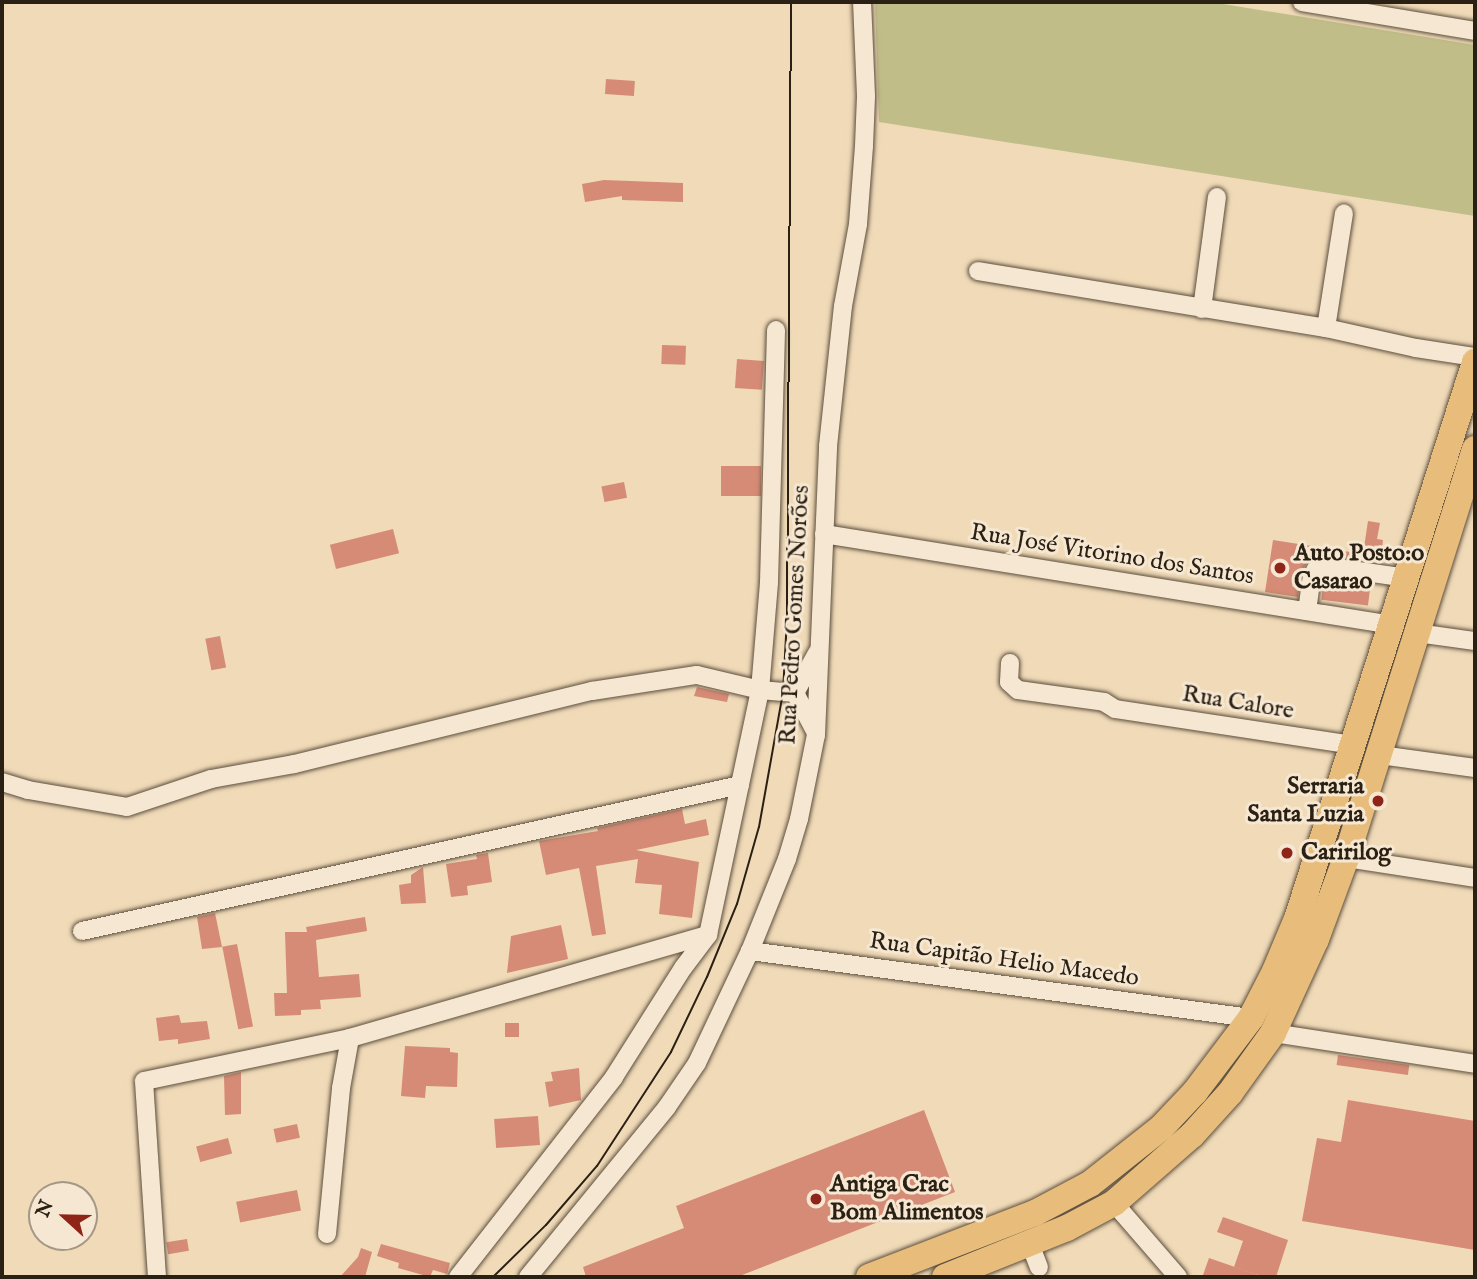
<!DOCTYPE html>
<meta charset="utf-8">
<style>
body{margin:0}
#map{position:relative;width:1477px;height:1279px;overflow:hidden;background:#f0dab8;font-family:"IM FELL English",serif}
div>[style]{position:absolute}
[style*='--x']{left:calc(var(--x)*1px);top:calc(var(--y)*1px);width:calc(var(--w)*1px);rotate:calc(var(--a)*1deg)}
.green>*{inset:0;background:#c1bd89}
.building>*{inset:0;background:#d58b76;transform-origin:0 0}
.roads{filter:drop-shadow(0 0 2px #5c4e3d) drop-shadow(0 0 2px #5c4e3d)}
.minor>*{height:18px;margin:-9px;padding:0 9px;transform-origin:9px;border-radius:9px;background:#f5e7d1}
.highway>*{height:26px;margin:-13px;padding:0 13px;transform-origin:13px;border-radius:13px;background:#e8bd7c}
.tram>*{height:2px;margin:-1px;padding:0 1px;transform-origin:1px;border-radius:1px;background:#2b2014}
.dots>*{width:19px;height:19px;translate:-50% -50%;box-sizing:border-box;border:4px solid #f5e7d1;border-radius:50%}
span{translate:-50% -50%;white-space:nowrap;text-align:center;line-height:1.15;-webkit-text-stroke:6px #f5e7d1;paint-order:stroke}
.poi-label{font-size:24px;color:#2b2014;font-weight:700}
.left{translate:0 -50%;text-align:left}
.right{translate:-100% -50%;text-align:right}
.street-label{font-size:24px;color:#2b2014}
.frame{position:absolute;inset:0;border:4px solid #2b2014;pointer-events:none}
.north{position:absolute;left:28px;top:1181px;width:70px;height:70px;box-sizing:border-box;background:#f5e7d1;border:2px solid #a49785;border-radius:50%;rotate:292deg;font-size:19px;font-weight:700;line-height:28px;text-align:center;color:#2b2014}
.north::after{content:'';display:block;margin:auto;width:24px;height:32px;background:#8f2418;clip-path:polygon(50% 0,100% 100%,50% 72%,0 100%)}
</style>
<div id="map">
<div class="green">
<div style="clip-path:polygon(875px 2px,1211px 2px,1475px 45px,1475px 216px,879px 122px)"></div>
</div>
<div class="building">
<div style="left:606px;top:79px;width:29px;height:15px;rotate:4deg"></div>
<div style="clip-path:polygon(604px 180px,683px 183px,683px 202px,622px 200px,622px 196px,585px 202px,582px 184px)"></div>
<div style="left:662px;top:345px;width:24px;height:19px;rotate:2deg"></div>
<div style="left:737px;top:359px;width:27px;height:29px;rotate:4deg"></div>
<div style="left:721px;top:466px;width:40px;height:30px"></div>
<div style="left:624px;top:482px;width:16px;height:23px;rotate:79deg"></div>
<div style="clip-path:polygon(1368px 521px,1380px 523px,1377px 539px,1383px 540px,1381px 557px,1375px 556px,1374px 562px,1319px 556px,1307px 563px,1302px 570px,1298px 597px,1265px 592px,1273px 540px,1363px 554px)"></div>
<div style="left:393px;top:529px;width:25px;height:65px;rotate:76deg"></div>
<div style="left:1324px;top:578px;width:47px;height:22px;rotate:7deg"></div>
<div style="left:220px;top:636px;width:32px;height:15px;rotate:79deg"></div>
<div style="clip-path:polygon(697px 687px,729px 694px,727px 702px,694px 696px)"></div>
<div style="clip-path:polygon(682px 809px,685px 824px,706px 819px,709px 835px,636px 850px,699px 862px,692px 918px,659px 914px,662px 885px,635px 883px,638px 859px,596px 866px,606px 934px,592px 936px,579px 868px,546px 875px,539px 841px,598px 831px,597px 828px)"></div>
<div style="clip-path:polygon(488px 853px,492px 882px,467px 886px,468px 895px,451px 897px,446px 864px,477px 859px,476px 855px)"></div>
<div style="clip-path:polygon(423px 867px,426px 903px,401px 904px,399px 885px,411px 883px,411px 875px)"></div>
<div style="clip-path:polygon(215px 913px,222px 947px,202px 949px,197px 917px)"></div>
<div style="clip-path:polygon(365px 917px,367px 931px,316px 940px,319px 977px,359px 974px,361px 997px,320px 1000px,321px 1009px,301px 1010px,301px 1015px,275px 1016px,274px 993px,287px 993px,285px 932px,307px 932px,306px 927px)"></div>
<div style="clip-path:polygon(561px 925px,568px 959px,507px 973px,511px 936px)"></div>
<div style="left:237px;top:944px;width:84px;height:15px;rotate:79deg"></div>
<div style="clip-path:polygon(179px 1015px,181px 1023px,207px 1021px,210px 1039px,178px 1044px,178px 1039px,159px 1041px,156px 1018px)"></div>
<div style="left:505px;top:1023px;width:14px;height:14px"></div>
<div style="clip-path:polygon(405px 1046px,450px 1048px,450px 1052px,458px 1053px,457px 1087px,426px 1086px,425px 1098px,401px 1096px)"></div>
<div style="left:1338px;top:1055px;width:72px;height:10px;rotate:8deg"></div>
<div style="clip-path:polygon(579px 1068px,581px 1100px,549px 1107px,545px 1082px,553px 1081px,551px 1072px)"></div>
<div style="clip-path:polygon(241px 1072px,241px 1114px,225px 1115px,224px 1076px)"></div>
<div style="clip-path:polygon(1348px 1100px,1475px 1121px,1475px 1250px,1302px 1221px,1317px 1138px,1341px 1142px)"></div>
<div style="clip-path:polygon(924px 1110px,955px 1192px,737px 1277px,586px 1277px,583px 1267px,684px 1228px,676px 1206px)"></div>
<div style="left:538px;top:1116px;width:29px;height:44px;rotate:86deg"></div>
<div style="left:297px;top:1124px;width:14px;height:24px;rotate:78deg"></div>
<div style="left:228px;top:1138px;width:16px;height:33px;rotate:75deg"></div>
<div style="left:297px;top:1190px;width:21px;height:62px;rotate:79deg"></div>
<div style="clip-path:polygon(1223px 1217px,1288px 1240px,1276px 1277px,1264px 1277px,1234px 1267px,1243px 1241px,1217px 1232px)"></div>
<div style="left:187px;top:1239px;width:12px;height:21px;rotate:81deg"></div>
<div style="clip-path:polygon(381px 1244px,450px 1263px,447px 1274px,433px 1270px,430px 1277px,398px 1268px,399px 1263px,377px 1256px)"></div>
<div style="clip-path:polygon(361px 1248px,372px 1252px,365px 1277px,340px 1277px,358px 1257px)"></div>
<div style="clip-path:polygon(1209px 1258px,1258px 1275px,1258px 1277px,1203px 1275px)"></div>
</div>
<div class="roads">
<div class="minor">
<div style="--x:1302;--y:2;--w:175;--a:9.5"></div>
<div style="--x:978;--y:271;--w:353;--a:9.3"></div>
<div style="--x:1326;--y:328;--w:92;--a:12.5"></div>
<div style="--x:1416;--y:348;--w:60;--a:8.7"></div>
<div style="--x:1202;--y:309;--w:113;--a:-82.4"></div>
<div style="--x:1326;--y:328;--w:116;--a:-81.1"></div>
<div style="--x:824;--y:534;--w:575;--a:9.1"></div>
<div style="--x:1307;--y:611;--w:35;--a:-82"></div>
<div style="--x:1312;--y:576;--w:8;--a:-60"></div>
<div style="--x:1316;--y:569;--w:8;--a:-23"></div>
<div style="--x:1323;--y:566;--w:85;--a:8.1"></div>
<div style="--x:1417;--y:633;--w:59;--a:7.9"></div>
<div style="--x:1010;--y:663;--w:19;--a:93"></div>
<div style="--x:1009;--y:682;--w:12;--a:42"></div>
<div style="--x:1018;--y:690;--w:87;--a:7.9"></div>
<div style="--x:1104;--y:702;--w:13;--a:32"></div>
<div style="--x:1115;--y:709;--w:241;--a:8.6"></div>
<div style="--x:795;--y:693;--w:46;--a:-61.2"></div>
<div style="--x:1380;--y:755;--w:96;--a:7.8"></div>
<div style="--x:2;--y:782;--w:27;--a:17"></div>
<div style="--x:28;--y:790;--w:100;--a:9.7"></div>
<div style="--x:127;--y:807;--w:89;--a:-18.4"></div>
<div style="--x:211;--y:779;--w:84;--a:-10.2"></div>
<div style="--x:294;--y:764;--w:307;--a:-13.8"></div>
<div style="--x:592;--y:691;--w:106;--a:-8.7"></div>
<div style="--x:697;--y:675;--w:65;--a:13.4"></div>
<div style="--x:760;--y:690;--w:35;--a:5"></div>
<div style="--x:795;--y:693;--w:43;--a:62.2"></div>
<div style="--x:1346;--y:858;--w:131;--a:8.8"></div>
<div style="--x:82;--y:931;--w:674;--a:-12.51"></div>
<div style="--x:750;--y:951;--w:505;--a:7.62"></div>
<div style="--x:1273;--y:1033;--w:204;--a:8.7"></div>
<div style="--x:1114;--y:1203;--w:98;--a:49.1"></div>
<div style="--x:327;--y:1234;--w:147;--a:-84.5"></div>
<div style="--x:341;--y:1088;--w:51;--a:-79.8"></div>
<div style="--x:1030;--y:1244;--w:25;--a:69"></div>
<div style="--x:157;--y:1277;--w:196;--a:-93.8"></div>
<div style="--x:144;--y:1081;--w:210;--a:-11.8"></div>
<div style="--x:350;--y:1038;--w:373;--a:-16.1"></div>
<div style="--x:458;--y:1277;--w:254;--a:-52"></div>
<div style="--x:614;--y:1077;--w:129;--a:-57.7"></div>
<div style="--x:683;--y:968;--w:41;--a:-52.9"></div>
<div style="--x:708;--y:935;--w:250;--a:-78"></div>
<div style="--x:760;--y:690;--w:108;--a:-85.2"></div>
<div style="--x:769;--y:582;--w:252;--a:-88.4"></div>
<div style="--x:528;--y:1277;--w:220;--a:-50.7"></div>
<div style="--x:667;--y:1107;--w:53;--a:-55.7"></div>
<div style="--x:697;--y:1063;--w:124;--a:-64.7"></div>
<div style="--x:750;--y:951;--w:99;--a:-68.1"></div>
<div style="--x:787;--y:859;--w:42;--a:-73.3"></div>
<div style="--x:799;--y:819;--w:86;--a:-78.6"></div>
<div style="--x:816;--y:735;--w:289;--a:-87.6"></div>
<div style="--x:828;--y:446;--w:141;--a:-83.9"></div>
<div style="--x:843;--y:306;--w:83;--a:-79.6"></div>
<div style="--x:858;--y:224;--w:78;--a:-85.6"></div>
<div style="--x:864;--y:146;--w:50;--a:-87.7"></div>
<div style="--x:866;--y:96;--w:94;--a:-92.4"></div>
</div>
<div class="highway">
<div style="--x:869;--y:1277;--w:178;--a:-21.1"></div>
<div style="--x:1035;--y:1213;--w:62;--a:-27.8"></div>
<div style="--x:1090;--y:1184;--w:90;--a:-38.3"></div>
<div style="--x:1161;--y:1128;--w:50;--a:-46.6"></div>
<div style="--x:1195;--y:1092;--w:93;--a:-52.9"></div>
<div style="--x:1251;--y:1018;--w:53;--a:-62.9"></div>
<div style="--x:1275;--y:971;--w:60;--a:-67.3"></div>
<div style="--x:1298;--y:916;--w:582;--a:-72.28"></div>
<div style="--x:945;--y:1277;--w:131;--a:-21.9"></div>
<div style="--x:1067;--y:1228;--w:53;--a:-28"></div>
<div style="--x:1114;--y:1203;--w:103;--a:-41.1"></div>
<div style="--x:1192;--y:1135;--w:57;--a:-47.9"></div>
<div style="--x:1230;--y:1093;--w:74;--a:-54.4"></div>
<div style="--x:1273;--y:1033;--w:103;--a:-65.4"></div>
<div style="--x:1316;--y:939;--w:86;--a:-69.7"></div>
<div style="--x:1346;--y:858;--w:429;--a:-72.5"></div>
</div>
</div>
<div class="tram">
<div style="--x:493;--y:1277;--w:74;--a:-44.5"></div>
<div style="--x:546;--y:1225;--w:78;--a:-49.2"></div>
<div style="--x:597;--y:1166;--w:136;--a:-57"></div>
<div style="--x:671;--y:1052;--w:83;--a:-64.4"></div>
<div style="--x:707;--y:977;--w:79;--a:-67.7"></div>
<div style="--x:737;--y:904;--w:80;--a:-74.1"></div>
<div style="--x:759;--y:827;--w:137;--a:-79.9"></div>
<div style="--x:783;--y:692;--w:75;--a:-86.9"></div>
<div style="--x:787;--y:617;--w:615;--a:-89.63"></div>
</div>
<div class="dots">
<div style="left:1280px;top:568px;background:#8f2418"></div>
<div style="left:1378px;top:801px;background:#8f2418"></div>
<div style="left:1287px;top:853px;background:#8f2418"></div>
<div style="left:816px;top:1199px;background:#8f2418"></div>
</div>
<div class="poi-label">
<span class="left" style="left:1294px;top:568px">Auto Posto:o<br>Casarao</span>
<span class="right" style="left:1364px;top:801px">Serraria<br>Santa Luzia</span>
<span class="left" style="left:1301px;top:853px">Caririlog</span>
<span class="left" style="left:830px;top:1199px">Antiga Crac<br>Bom Alimentos</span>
</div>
<div class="street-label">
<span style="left:1112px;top:555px;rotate:9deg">Rua José Vitorino dos Santos</span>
<span style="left:795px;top:615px;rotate:-87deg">Rua Pedro Gomes Norões</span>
<span style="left:1238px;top:703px;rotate:9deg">Rua Calore</span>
<span style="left:1004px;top:960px;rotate:8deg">Rua Capitão Helio Macedo</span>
</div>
<div class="frame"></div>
<div class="north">N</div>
</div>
